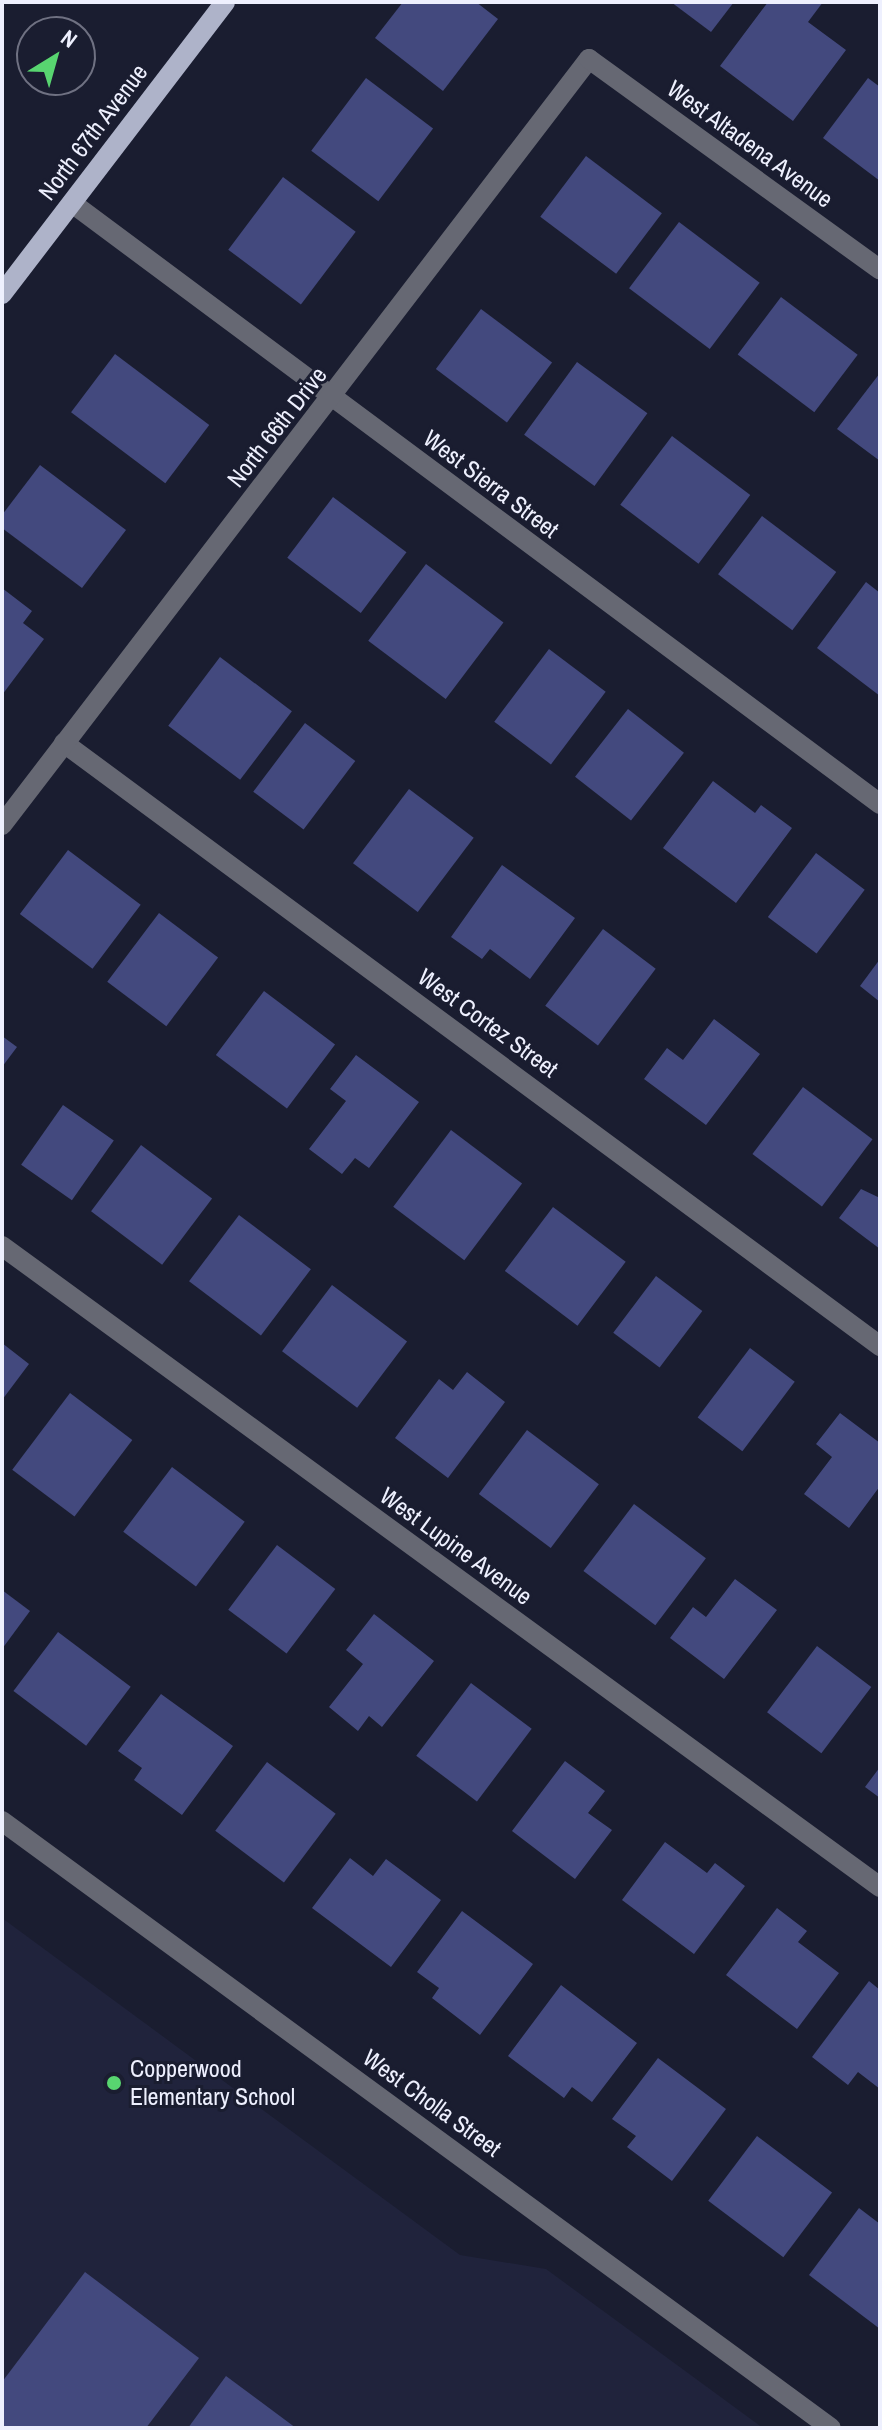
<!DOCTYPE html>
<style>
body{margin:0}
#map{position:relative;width:882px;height:2430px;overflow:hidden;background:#1a1d30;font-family:"Archivo Narrow",sans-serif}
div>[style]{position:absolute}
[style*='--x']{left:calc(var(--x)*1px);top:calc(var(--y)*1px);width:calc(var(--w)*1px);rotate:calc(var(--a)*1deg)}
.built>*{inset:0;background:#20233c}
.building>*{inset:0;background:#43497e;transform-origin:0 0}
.minor>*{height:20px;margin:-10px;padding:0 10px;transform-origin:10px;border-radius:10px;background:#666873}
.major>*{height:20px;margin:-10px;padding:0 10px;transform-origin:10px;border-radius:10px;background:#aeb3c9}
.dots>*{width:22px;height:22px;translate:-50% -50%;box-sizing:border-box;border:4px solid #1a1d30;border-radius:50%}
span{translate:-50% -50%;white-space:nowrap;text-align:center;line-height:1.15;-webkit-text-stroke:6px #1a1d30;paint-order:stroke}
.street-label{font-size:24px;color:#eef0fe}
.poi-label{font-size:24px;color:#eef0fe}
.left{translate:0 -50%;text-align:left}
.frame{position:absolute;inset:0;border:4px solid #eef0fe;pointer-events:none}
.north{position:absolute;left:16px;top:16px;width:80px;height:80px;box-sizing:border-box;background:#1a1d30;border:2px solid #6f7182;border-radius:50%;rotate:37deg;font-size:22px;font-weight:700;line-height:32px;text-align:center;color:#eef0fe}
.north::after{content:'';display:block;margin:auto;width:28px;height:36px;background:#58d570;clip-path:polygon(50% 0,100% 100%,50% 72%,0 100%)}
</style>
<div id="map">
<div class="built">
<div style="clip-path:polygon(2px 1918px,460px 2255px,546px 2269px,763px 2428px,2px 2428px)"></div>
</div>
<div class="building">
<div style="clip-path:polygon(403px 2px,476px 2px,498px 19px,443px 91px,375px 38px)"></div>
<div style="clip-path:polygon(671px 2px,734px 2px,711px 32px)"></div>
<div style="clip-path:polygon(768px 2px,823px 2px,808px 22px,846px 50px,793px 121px,720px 66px)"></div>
<div style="left:366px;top:78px;width:84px;height:91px;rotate:37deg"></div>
<div style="clip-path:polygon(868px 78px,880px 87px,880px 181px,823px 138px)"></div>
<div style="left:586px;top:156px;width:95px;height:76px;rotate:37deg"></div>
<div style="left:283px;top:177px;width:91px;height:91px;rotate:37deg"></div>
<div style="left:679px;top:222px;width:101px;height:83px;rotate:37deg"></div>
<div style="left:781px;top:297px;width:96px;height:72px;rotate:37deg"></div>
<div style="left:481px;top:309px;width:89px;height:75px;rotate:37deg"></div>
<div style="left:115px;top:354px;width:118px;height:73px;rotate:37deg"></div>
<div style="left:577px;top:362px;width:87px;height:90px;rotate:36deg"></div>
<div style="clip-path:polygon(880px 373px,880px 461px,837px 429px)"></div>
<div style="left:672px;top:436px;width:98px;height:86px;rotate:37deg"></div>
<div style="clip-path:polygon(40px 465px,126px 530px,82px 588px,2px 528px,2px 515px)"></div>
<div style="left:333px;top:497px;width:92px;height:76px;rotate:37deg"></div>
<div style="left:762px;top:516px;width:93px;height:73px;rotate:37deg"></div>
<div style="left:426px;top:564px;width:97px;height:96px;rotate:37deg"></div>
<div style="clip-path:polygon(866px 582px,880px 593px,880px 696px,817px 648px)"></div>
<div style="clip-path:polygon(2px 588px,32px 611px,23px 623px,44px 639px,2px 695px)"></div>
<div style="left:549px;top:649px;width:71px;height:91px;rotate:37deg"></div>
<div style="left:220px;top:657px;width:90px;height:86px;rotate:37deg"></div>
<div style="left:628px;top:709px;width:71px;height:86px;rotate:38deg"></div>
<div style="left:305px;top:723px;width:63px;height:86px;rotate:37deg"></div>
<div style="clip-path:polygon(713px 781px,755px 813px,761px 805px,792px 828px,736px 903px,663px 848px)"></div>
<div style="left:409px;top:789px;width:81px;height:93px;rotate:37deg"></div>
<div style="left:68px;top:850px;width:91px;height:80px;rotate:37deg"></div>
<div style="left:816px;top:853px;width:61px;height:80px;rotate:37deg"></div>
<div style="clip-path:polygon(502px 865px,575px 918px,530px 979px,490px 949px,482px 959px,451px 937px)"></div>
<div style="left:159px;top:913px;width:74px;height:86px;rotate:37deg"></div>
<div style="left:603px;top:929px;width:66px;height:96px;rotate:37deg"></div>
<div style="clip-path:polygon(880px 959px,880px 1002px,860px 986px)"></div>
<div style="left:264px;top:991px;width:89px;height:80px;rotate:37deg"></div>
<div style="clip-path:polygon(714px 1019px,760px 1054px,706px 1125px,644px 1079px,667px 1048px,683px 1060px)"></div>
<div style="clip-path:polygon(2px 1036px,17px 1047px,2px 1067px)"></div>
<div style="clip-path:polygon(356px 1055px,419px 1102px,369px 1168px,355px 1158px,342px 1174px,309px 1149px,346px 1101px,330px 1089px)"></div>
<div style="left:803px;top:1087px;width:87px;height:84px;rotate:37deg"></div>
<div style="left:63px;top:1105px;width:62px;height:73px;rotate:35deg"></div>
<div style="left:451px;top:1130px;width:89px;height:96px;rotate:37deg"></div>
<div style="left:141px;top:1145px;width:89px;height:83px;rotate:37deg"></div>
<div style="clip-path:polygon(861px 1189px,880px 1198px,880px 1249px,839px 1218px)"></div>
<div style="left:553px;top:1207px;width:91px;height:80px;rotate:37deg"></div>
<div style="left:239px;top:1215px;width:90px;height:83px;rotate:37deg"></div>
<div style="left:656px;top:1276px;width:58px;height:71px;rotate:37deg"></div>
<div style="left:332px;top:1285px;width:94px;height:83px;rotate:37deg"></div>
<div style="clip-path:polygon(2px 1343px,29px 1364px,2px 1400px)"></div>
<div style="left:750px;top:1348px;width:56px;height:87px;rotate:37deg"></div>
<div style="clip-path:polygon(467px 1372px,505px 1402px,448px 1478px,395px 1438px,439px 1379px,453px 1390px)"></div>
<div style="left:70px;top:1393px;width:78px;height:96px;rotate:37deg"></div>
<div style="clip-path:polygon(840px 1413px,880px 1443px,880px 1486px,849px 1528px,804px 1494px,832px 1457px,816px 1444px)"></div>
<div style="left:527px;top:1430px;width:90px;height:80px;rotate:37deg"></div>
<div style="left:172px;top:1467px;width:91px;height:81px;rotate:37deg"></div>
<div style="left:634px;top:1504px;width:90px;height:84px;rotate:37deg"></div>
<div style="left:277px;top:1545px;width:73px;height:81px;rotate:37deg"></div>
<div style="clip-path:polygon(735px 1579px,777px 1610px,724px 1679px,670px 1638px,693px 1607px,706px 1617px)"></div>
<div style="clip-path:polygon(2px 1590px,30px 1611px,2px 1649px)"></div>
<div style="clip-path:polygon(374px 1614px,434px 1661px,382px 1727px,369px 1716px,358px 1731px,329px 1707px,363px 1664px,346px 1650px)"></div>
<div style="left:58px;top:1632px;width:91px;height:74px;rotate:37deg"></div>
<div style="left:817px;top:1646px;width:68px;height:83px;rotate:37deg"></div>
<div style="left:471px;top:1683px;width:76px;height:91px;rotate:37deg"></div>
<div style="clip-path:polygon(161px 1694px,233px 1746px,182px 1815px,134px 1780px,142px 1768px,118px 1751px)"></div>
<div style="clip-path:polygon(565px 1761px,605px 1791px,588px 1813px,612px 1830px,575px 1879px,512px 1831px)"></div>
<div style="left:267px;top:1762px;width:86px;height:86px;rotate:37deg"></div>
<div style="clip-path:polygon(880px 1767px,880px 1798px,865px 1787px)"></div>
<div style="clip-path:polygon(665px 1842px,707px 1873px,715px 1863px,745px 1886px,694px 1954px,622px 1900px)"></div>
<div style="clip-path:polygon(350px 1858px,373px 1876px,386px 1859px,441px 1900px,391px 1967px,312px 1908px)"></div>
<div style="clip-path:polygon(777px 1908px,807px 1931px,798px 1942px,839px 1973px,797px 2029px,726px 1975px)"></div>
<div style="clip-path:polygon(462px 1911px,533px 1964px,480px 2035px,432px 1998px,439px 1988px,417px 1972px)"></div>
<div style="clip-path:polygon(869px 1981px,880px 1990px,880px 2089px,858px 2072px,848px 2085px,812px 2057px)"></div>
<div style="clip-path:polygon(561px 1985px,637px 2043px,592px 2102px,572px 2087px,564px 2098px,508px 2056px)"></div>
<div style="clip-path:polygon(658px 2058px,726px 2109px,672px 2181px,627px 2147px,636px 2136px,612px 2119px)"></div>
<div style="left:757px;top:2136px;width:94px;height:81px;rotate:37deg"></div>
<div style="clip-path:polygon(859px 2208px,880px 2224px,880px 2329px,809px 2275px)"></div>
<div style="clip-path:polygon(85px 2272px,199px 2358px,146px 2428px,2px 2428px,2px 2382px)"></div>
<div style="clip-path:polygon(226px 2376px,296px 2428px,188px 2428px)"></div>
</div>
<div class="minor">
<div style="--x:72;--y:203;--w:1007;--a:36.64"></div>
<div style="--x:64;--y:743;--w:1015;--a:36.46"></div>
<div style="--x:2;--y:825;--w:965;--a:-52.54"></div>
<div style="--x:589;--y:59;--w:359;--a:35.9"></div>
<div style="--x:2;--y:1246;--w:1087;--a:36.13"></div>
<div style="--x:2;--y:1821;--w:1027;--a:36.21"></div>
</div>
<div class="major">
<div style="--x:2;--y:294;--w:367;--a:-52.6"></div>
</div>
<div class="dots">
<div style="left:114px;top:2083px;background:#58d570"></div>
</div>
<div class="street-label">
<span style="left:93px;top:132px;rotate:-53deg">North 67th Avenue</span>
<span style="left:750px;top:144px;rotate:36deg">West Altadena Avenue</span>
<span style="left:277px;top:427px;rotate:-52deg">North 66th Drive</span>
<span style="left:491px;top:484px;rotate:37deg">West Sierra Street</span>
<span style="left:488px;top:1023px;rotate:36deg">West Cortez Street</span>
<span style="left:456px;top:1546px;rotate:36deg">West Lupine Avenue</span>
<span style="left:432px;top:2103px;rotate:36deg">West Cholla Street</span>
</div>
<div class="poi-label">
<span class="left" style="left:130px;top:2083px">Copperwood<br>Elementary School</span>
</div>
<div class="frame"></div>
<div class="north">N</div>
</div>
